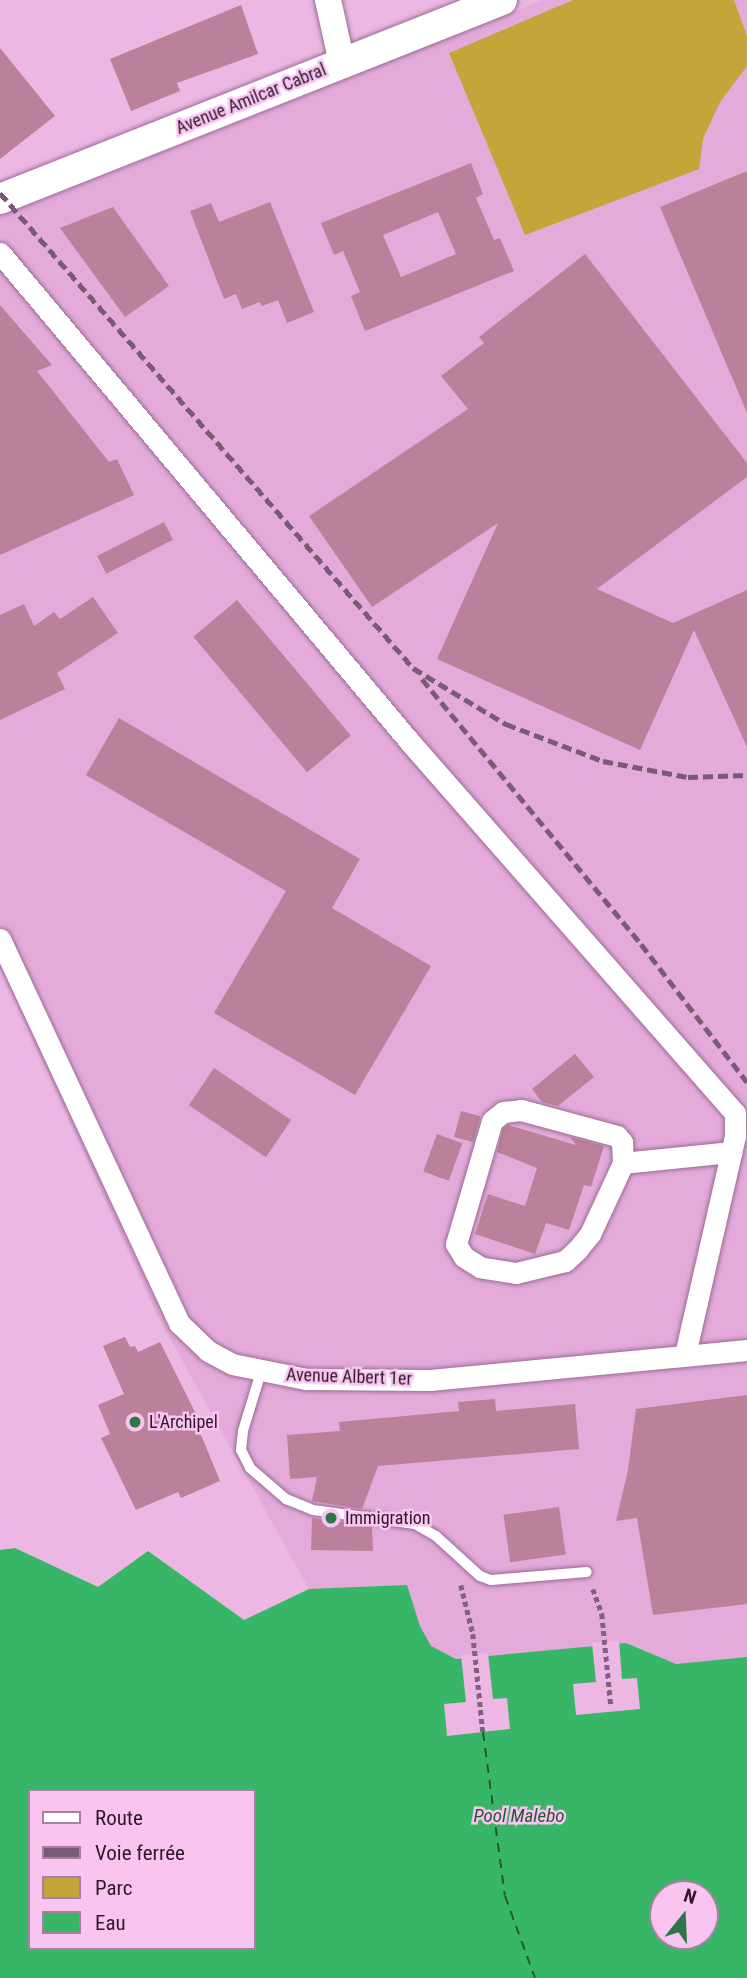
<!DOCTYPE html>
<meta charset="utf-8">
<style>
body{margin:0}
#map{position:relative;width:747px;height:1978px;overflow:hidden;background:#ecb7e3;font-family:"Roboto Condensed",sans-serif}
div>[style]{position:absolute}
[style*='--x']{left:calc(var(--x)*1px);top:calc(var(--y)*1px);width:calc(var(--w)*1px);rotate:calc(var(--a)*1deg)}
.built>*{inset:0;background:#e3aada}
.green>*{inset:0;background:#c5a53a}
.water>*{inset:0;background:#37b667}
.pier>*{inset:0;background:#ecb7e3}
.ferry>*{height:2px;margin-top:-1px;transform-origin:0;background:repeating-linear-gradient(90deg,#275736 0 9px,transparent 0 16px)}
.building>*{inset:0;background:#bd809b;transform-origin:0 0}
.path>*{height:4.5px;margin-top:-2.25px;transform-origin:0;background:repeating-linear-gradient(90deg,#83607e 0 5px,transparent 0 8.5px)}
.roads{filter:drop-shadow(0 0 2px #9a6b93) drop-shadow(0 0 2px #9a6b93)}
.service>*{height:10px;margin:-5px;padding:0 5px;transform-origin:5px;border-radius:5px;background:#fff}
.minor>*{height:21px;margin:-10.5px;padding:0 10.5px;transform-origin:10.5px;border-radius:10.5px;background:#fff}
.tertiary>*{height:26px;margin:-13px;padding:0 13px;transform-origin:13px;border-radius:13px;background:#fff}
.secondary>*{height:30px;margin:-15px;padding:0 15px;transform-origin:15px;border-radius:15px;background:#fff}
.rail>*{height:5px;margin-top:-2.5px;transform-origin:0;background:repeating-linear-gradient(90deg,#7b5a76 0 10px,transparent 0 15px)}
.dots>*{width:19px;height:19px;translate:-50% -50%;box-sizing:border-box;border:4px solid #f9c4f0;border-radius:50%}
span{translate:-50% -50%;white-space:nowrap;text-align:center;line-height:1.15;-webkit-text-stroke:5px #f9c4f0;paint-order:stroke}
.street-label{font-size:18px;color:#2d192a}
.poi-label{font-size:18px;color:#2d192a}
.left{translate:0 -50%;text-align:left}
.water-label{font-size:19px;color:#275736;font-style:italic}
.legend{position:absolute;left:28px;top:1789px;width:228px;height:161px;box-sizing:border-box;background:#f9c4f0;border:2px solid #a780a1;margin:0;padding:9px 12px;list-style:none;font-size:21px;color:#2d192a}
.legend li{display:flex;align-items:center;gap:14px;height:35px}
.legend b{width:35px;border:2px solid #a780a1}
.north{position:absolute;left:649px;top:1880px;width:70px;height:70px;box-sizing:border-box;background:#f9c4f0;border:2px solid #a780a1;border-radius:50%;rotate:18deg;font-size:19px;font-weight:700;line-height:28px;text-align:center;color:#2d192a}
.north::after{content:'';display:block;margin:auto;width:24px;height:32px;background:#2c7746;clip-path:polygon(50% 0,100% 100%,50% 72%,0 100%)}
</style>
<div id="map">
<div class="built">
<div style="clip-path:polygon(543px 0,747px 0,747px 1657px,676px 1664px,626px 1643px,456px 1659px,431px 1646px,420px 1626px,407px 1585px,309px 1589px,157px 1315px,0 967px,0 217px)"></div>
</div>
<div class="green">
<div style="clip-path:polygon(573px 0,734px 0,747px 36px,747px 66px,720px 102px,703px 139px,699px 169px,525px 235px,449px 53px)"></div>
</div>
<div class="water">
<div style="clip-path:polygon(evenodd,15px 1548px,98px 1587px,148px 1551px,244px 1620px,309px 1589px,407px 1585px,420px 1626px,431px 1646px,456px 1659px,626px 1643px,676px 1664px,747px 1657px,747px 1978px,0 1978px,0 1550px,15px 1548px,30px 1791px,254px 1791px,254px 1948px,30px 1948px,30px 1791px,15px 1548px,663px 1894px,705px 1894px,705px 1936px,663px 1936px,663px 1894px)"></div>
</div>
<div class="pier">
<div style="clip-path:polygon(619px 1640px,622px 1679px,637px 1678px,640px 1709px,576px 1715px,573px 1684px,596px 1682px,592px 1643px)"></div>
<div style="clip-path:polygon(488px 1653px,493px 1699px,507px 1698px,510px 1729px,447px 1736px,444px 1704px,466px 1702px,461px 1655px)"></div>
</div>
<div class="ferry">
<div style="--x:483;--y:1732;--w:165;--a:82.4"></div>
<div style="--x:505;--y:1896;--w:87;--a:69.9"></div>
</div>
<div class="building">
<div style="clip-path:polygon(241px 5px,258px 54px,177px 83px,180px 91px,131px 111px,110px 59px)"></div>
<div style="clip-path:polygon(0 48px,55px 116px,0 159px)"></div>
<div style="clip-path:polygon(evenodd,471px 163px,483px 194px,476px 198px,494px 240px,500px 238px,514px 271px,365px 331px,351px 296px,360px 292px,343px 251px,334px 255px,321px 223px,471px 163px,438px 212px,456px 254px,401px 277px,383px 235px,438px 212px)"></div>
<div style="clip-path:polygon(747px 171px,747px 413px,660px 207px)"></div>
<div style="clip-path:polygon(270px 202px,314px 312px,287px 323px,278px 300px,262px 306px,260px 302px,242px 309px,236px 294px,224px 299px,190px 211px,211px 203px,219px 222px)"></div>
<div style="clip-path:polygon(113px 207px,169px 286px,125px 317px,60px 228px)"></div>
<div style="clip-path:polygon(585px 254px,747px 463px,747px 477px,597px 589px,673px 623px,747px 590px,747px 747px,694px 630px,640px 750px,437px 659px,498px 523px,372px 607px,309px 516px,468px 409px,441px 376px,484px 343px,479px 337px)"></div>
<div style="clip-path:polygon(0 305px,52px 365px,37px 371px,109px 462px,117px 459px,134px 495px,0 555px)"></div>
<div style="left:164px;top:522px;width:20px;height:75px;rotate:63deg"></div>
<div style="clip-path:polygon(93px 597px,118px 633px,57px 673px,65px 689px,0 720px,0 615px,24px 604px,34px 626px,54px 612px,60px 619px)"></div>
<div style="left:237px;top:600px;width:177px;height:57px;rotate:50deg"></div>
<div style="clip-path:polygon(119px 718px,360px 859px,332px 908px,431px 966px,355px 1095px,214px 1013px,286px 891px,86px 775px)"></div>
<div style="clip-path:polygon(575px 1054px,594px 1077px,558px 1106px,542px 1102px,532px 1089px)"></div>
<div style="left:214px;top:1068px;width:93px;height:45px;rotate:34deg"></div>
<div style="left:461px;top:1111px;width:20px;height:27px;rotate:15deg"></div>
<div style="clip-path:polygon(508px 1125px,576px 1145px,570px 1137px,604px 1146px,591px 1187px,584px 1185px,569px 1230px,546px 1223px,535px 1254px,475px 1234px,488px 1194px,525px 1206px,537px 1168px,497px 1152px,503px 1129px)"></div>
<div style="left:437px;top:1134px;width:27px;height:40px;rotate:20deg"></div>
<div style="clip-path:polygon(125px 1337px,130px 1347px,135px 1346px,138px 1352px,160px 1342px,203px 1428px,199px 1430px,220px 1481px,181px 1498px,178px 1492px,136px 1510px,101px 1438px,110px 1434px,98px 1405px,124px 1394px,103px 1346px)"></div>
<div style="clip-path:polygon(747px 1395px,747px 1604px,653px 1615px,637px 1518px,616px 1521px,628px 1470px,636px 1409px)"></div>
<div style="clip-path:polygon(495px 1399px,496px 1411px,575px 1404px,579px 1449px,378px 1466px,362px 1509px,312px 1501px,317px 1477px,290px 1479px,287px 1435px,340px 1431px,339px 1422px,459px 1411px,458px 1402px)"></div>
<div style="left:559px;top:1507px;width:48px;height:56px;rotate:82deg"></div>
<div style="clip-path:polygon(312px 1518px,372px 1526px,373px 1551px,311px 1550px)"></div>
</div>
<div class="path">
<div style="--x:461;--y:1585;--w:50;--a:76.2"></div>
<div style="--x:473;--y:1634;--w:99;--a:84.2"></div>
<div style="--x:593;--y:1589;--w:27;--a:70"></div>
<div style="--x:602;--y:1614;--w:92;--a:84.4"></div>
</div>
<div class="roads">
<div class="service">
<div style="--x:261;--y:1372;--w:62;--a:107"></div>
<div style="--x:243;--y:1431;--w:19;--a:96"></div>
<div style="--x:241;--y:1450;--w:20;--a:63"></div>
<div style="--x:250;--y:1468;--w:48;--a:40.7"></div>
<div style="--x:286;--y:1499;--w:29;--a:22"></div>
<div style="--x:313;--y:1510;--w:103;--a:7.8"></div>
<div style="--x:415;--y:1524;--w:24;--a:30"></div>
<div style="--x:436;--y:1536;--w:59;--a:42.3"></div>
<div style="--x:480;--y:1576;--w:12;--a:20"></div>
<div style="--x:491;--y:1580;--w:96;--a:-4.8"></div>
</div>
<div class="minor">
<div style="--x:0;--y:253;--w:637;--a:50.03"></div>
<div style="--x:409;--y:741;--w:495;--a:48.8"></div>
<div style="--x:735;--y:1113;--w:23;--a:90"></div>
<div style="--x:735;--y:1136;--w:225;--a:102.9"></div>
<div style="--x:0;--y:939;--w:424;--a:65"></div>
<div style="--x:179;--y:1323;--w:40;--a:44"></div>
<div style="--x:208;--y:1351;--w:27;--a:28"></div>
<div style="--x:232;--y:1364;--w:76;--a:11.5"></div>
<div style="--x:306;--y:1379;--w:124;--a:0.5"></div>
<div style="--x:430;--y:1380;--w:318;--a:-5.4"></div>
<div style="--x:521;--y:1110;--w:99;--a:15.2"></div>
<div style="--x:617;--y:1136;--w:8;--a:50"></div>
<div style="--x:622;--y:1142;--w:21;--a:87"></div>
<div style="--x:623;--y:1163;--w:78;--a:114.9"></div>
<div style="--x:590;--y:1234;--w:19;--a:129"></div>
<div style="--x:578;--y:1249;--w:18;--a:137"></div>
<div style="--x:565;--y:1261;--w:50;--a:166.2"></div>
<div style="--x:516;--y:1273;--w:36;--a:-171"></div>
<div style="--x:480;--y:1267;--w:19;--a:-148"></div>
<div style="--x:464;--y:1257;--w:15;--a:-122"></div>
<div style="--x:456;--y:1244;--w:128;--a:-73.7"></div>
<div style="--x:492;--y:1121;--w:14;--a:-39"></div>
<div style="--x:503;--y:1112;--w:18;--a:-6"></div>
<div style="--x:623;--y:1163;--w:109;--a:-5.8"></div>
</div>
<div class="tertiary">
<div style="--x:328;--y:0;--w:65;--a:77.5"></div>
</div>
<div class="secondary">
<div style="--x:0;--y:199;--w:540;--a:-21.62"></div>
</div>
</div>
<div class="rail">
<div style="--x:0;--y:193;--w:629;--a:48.99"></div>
<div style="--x:413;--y:668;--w:109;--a:31.1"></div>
<div style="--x:506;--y:724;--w:104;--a:20.9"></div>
<div style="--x:603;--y:761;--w:86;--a:10.7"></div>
<div style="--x:688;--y:777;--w:59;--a:-1.9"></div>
<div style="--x:422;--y:679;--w:344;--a:50.4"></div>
<div style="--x:641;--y:944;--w:174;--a:52.5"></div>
</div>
<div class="dots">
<div style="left:135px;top:1422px;background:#2c7746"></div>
<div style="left:331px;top:1518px;background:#2c7746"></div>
</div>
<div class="street-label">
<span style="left:251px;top:99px;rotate:-22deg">Avenue Amilcar Cabral</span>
<span style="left:349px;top:1377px;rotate:2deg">Avenue Albert 1er</span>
</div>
<div class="poi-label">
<span class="left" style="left:149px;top:1422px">L'Archipel</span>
<span class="left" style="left:345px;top:1518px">Immigration</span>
</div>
<div class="water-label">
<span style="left:519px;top:1816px">Pool Malebo</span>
</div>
<ul class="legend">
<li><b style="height:9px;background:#fff"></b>Route</li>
<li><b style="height:9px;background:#7b5a76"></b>Voie ferrée</li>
<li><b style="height:19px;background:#c5a53a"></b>Parc</li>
<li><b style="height:19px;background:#37b667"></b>Eau</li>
</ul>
<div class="north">N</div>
</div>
